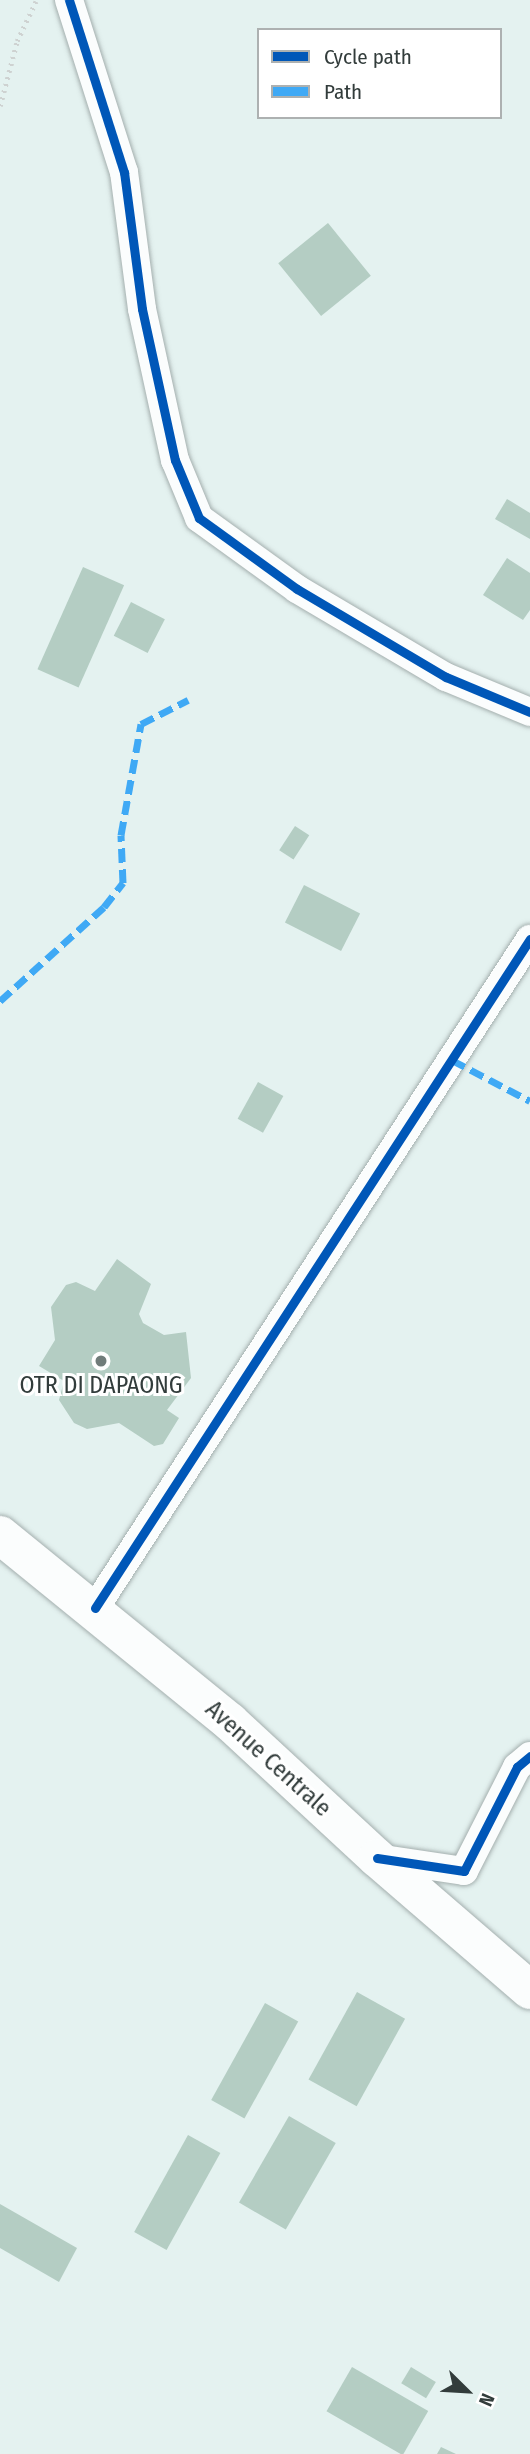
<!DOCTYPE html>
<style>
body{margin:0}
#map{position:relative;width:530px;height:2454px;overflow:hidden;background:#e4f2f0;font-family:"Fira Sans Condensed",sans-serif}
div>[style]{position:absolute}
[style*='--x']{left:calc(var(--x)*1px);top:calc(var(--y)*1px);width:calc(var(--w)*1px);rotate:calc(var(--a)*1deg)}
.building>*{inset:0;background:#b4cdc3;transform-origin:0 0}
.path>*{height:4.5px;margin-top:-2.25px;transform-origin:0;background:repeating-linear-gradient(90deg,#ced2d1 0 2px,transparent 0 7px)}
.roads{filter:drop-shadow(0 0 2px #a4afae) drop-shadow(0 0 2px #a4afae)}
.street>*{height:28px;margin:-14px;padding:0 14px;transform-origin:14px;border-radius:14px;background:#fbfdfd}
.secondary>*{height:38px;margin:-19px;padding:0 19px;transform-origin:19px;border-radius:19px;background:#fbfdfd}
.quiet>*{height:7px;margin-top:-3.5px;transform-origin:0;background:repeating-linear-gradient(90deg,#3fa9f5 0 14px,transparent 0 21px)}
.cycleway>*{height:9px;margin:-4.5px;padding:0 4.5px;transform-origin:4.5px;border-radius:4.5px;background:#0057b8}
.dots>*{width:19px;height:19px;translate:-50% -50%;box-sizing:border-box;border:4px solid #fff;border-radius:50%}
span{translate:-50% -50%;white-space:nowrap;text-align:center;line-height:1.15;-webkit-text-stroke:6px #fff;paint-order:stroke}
.poi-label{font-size:24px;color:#323c3b}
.street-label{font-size:24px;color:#323c3b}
.legend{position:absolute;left:257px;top:28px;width:245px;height:91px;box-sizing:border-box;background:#fff;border:2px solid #adb1b1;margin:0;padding:9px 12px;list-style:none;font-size:21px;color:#323c3b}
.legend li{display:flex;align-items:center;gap:14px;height:35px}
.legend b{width:35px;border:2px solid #adb1b1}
.north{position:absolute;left:432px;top:2356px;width:70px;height:70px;-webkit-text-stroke:5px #fff;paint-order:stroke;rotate:114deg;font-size:19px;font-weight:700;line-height:28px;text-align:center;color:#323c3b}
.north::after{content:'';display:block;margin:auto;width:24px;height:32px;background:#323c3b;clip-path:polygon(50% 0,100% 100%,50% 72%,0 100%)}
</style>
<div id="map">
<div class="building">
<div style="left:328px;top:223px;width:68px;height:64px;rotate:51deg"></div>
<div style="clip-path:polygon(507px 499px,530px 513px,530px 539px,495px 519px)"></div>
<div style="clip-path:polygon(507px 558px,530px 573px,530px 610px,523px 620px,483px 595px)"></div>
<div style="left:83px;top:567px;width:45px;height:112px;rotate:24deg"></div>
<div style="left:131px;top:602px;width:38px;height:38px;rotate:27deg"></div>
<div style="left:295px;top:826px;width:17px;height:29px;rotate:33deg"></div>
<div style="left:304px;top:885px;width:63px;height:42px;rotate:27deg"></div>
<div style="left:258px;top:1082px;width:29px;height:42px;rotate:29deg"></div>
<div style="clip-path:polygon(117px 1259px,151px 1284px,139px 1314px,143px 1323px,164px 1335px,186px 1332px,191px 1378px,167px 1410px,179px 1418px,163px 1444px,154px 1446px,119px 1423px,87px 1429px,74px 1423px,59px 1400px,64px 1381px,39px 1366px,55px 1340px,51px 1307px,66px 1285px,76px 1282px,95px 1291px)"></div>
<div style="left:357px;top:1992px;width:55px;height:100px;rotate:29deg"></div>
<div style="left:265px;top:2003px;width:38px;height:111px;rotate:29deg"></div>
<div style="left:289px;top:2116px;width:54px;height:100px;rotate:30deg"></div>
<div style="left:188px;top:2135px;width:37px;height:111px;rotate:29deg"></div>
<div style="clip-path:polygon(0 2204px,77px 2248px,59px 2282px,0 2248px)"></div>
<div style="left:352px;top:2367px;width:88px;height:51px;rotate:30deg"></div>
<div style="left:411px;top:2367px;width:29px;height:19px;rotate:31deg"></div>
<div style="clip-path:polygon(441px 2447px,456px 2454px,437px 2454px)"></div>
</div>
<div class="path">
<div style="--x:0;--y:106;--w:67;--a:-75.3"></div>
<div style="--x:17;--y:41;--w:44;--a:-64.6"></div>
</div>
<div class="roads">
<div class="street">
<div style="--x:69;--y:0;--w:181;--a:72.3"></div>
<div style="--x:124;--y:172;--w:138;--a:82.5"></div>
<div style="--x:142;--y:309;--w:155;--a:77.7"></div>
<div style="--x:175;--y:460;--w:63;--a:67.5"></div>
<div style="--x:199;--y:518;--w:121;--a:35.9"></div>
<div style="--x:297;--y:589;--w:173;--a:30.6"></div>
<div style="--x:446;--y:677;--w:91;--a:22.6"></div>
<div style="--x:95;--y:1608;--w:798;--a:-56.97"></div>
<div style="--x:377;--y:1858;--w:88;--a:8.5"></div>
<div style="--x:464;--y:1871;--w:117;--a:-63"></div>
<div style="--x:517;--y:1767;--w:17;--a:-40"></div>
</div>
<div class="secondary">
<div style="--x:0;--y:1535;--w:296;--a:39.1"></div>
<div style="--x:230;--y:1722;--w:200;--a:42.8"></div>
<div style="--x:377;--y:1858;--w:202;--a:40.8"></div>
</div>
</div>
<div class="quiet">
<div style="--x:0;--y:1001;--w:140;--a:-42.1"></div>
<div style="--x:104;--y:907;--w:31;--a:-52"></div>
<div style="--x:123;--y:883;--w:48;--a:-92.4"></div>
<div style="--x:121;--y:835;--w:113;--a:-79.8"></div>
<div style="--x:141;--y:724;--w:53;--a:-27.1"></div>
<div style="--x:452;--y:1060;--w:88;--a:27.7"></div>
</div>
<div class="cycleway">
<div style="--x:69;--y:0;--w:181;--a:72.3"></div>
<div style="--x:124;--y:172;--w:138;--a:82.5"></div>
<div style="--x:142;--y:309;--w:155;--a:77.7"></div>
<div style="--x:175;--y:460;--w:63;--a:67.5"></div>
<div style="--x:199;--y:518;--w:121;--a:35.9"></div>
<div style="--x:297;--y:589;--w:173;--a:30.6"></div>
<div style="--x:446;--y:677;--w:91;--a:22.6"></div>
<div style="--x:95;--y:1608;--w:798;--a:-56.97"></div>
<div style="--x:377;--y:1858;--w:88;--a:8.5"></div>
<div style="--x:464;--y:1871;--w:117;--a:-63"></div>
<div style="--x:517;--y:1767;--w:17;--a:-40"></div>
</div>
<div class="dots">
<div style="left:101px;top:1361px;background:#707c7a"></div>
</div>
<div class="poi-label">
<span style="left:101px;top:1386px">OTR DI DAPAONG</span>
</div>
<div class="street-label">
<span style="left:268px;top:1759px;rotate:42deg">Avenue Centrale</span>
</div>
<ul class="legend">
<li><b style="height:9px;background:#0057b8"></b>Cycle path</li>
<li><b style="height:9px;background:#3fa9f5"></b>Path</li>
</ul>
<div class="north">N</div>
</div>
